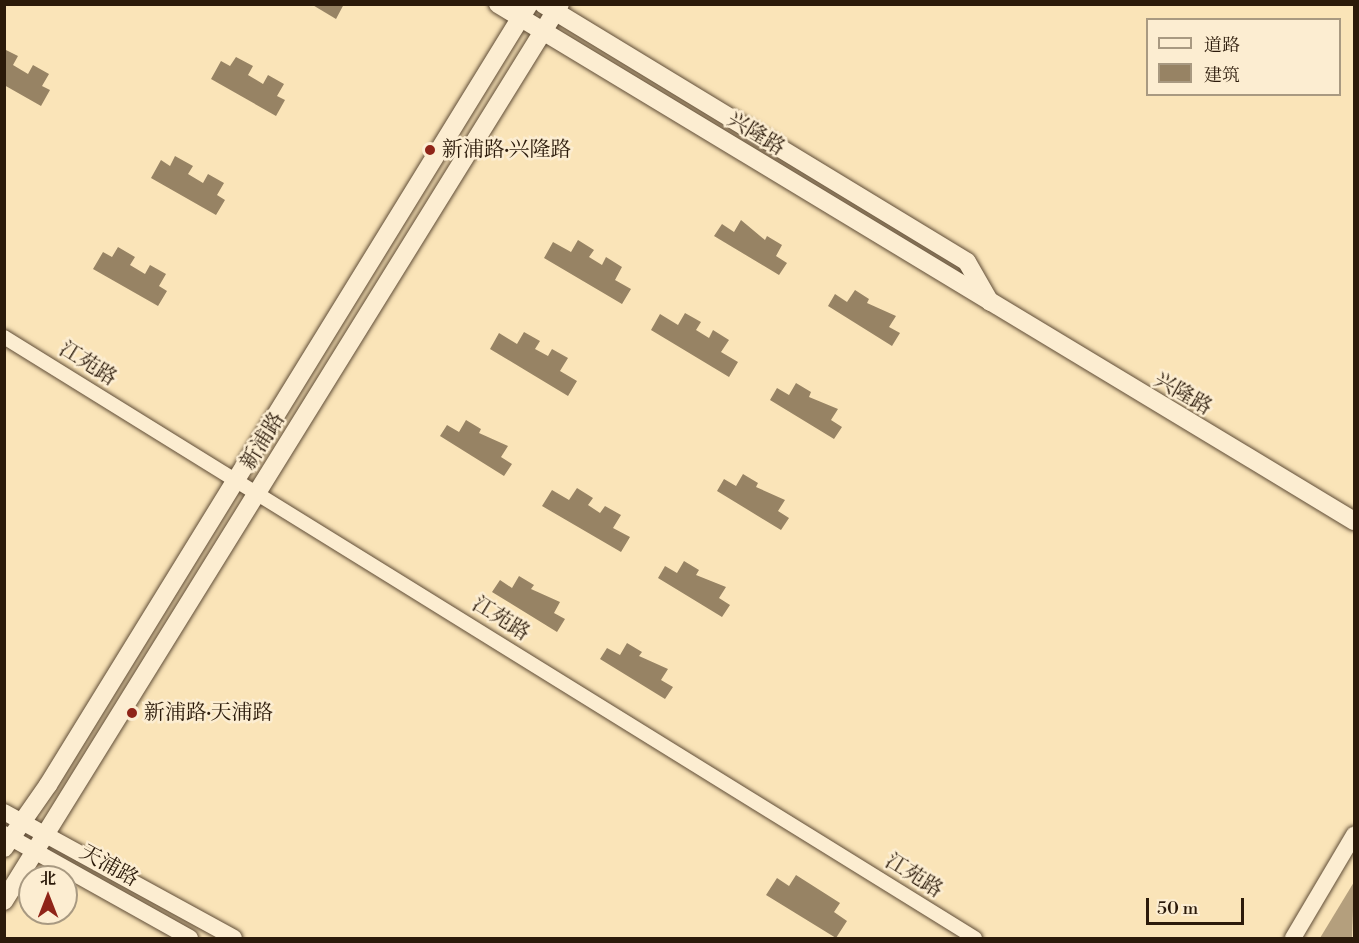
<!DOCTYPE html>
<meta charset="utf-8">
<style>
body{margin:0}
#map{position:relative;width:1359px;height:943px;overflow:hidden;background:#fae4b8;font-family:"Libre Bodoni","Noto Serif SC",serif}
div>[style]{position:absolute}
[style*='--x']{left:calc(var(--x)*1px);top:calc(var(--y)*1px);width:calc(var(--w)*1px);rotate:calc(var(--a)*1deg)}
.water>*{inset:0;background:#b49f7d}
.building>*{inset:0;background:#978364}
.roads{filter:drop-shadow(0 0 2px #5f4c36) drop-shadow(0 0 2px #5f4c36)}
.minor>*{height:14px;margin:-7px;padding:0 7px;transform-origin:7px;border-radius:7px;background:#fcedd1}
.tertiary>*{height:16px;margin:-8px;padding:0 8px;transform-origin:8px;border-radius:8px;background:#fcedd1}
.secondary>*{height:18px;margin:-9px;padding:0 9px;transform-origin:9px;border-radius:9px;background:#fcedd1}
.dots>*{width:16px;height:16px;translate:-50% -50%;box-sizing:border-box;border:3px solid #fcedd1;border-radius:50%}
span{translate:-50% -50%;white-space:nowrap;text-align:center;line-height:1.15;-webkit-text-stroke:5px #fcedd1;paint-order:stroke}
.street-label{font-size:21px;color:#2b1a0a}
.poi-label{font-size:21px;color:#2b1a0a}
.left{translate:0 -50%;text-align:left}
.frame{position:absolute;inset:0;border:6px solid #2b1a0a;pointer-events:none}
.legend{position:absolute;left:1146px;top:18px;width:195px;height:78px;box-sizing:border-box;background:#fcedd1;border:2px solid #a89981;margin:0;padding:8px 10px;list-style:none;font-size:18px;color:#2b1a0a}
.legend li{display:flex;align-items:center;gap:12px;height:30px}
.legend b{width:30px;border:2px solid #a89981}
.north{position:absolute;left:18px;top:865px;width:60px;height:60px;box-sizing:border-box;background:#fcedd1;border:2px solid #a89981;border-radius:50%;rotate:0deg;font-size:16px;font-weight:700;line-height:24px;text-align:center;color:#2b1a0a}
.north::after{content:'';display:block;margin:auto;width:21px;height:27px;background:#8f2418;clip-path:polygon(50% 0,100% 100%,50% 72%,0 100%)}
.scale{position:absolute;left:1146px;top:898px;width:98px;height:27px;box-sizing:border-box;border:3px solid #2b1a0a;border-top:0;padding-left:8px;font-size:18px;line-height:21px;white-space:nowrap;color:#2b1a0a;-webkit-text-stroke:4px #fcedd1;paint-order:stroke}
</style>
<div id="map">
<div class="water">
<div style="clip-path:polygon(1354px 882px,1352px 938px,1320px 938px)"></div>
</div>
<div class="building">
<div style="clip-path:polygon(311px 4px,344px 4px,336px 19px)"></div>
<div style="clip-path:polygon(4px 49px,18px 56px,13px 65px,28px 74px,33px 65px,49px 74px,42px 86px,50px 90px,41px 106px,4px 85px)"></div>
<div style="clip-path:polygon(236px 57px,253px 66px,248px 75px,263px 84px,268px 75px,284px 84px,277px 96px,285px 100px,276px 116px,211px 79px,221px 61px,230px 66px)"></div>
<div style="clip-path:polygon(175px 156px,193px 166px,188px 174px,203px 183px,208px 174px,224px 183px,217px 195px,225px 200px,216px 215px,151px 178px,161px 160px,170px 166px)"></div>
<div style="clip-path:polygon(741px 220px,765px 240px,767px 236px,782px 245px,776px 256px,787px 263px,779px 275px,714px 236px,722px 224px,734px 232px)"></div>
<div style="clip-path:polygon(578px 240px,594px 250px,589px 257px,602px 265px,606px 257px,622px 267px,615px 280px,631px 289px,622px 304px,544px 258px,553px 242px,571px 252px)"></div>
<div style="clip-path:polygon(118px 247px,135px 257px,130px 265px,145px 274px,150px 265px,166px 274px,159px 286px,167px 291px,158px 306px,93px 269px,103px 252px,112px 257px)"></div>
<div style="clip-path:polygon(855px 290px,869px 299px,867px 303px,896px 316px,889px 327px,900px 333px,892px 346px,828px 306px,835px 294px,847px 302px)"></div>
<div style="clip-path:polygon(685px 313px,701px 322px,696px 330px,709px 338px,713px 330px,729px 340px,721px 352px,738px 362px,729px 377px,651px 330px,660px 314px,678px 325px)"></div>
<div style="clip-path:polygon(524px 332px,540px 341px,535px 349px,548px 356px,552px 349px,568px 358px,560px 371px,577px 381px,568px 396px,490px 349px,499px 333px,517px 344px)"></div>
<div style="clip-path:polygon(796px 383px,811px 392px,809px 397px,838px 409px,831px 420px,842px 427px,834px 439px,770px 400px,777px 388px,789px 395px)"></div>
<div style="clip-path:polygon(466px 420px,481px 429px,479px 433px,508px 446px,501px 457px,512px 464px,504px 476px,440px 436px,447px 425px,459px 432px)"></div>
<div style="clip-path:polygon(743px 474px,758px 483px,756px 487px,785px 500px,778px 511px,789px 518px,781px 530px,717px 491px,724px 479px,736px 486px)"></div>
<div style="clip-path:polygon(577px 488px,593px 498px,588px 505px,600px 513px,605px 506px,621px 515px,613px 528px,630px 537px,621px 552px,542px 506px,552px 490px,569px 500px)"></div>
<div style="clip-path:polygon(684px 561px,699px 570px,696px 575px,726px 587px,719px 598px,730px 605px,722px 617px,658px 578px,665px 566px,677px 573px)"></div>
<div style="clip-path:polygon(519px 576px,534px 585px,531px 589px,560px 602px,554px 613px,565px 619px,557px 632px,492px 592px,500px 580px,512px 588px)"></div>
<div style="clip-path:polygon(627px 643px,642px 652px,639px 656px,668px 669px,661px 680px,673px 687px,665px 699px,600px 659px,607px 648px,620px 655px)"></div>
<div style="clip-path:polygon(796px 875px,840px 903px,834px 912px,847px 921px,836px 938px,766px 895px,777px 878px,789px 886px)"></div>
</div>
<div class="roads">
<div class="minor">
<div style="--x:4;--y:337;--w:1142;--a:31.76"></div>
</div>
<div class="tertiary">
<div style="--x:4;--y:812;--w:262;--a:28.7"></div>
<div style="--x:4;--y:834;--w:213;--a:29.2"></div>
<div style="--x:1293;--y:938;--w:120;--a:-59.4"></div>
</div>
<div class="secondary">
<div style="--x:498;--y:4;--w:1000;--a:31.13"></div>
<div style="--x:543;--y:4;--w:496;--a:31.3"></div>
<div style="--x:967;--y:262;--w:46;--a:60.1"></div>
<div style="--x:4;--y:848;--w:77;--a:-55.1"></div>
<div style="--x:48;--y:785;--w:917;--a:-58.37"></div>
<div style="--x:4;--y:901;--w:1055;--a:-58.21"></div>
</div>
</div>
<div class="dots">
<div style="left:430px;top:150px;background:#8f2418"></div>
<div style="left:132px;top:713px;background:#8f2418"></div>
</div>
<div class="street-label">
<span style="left:756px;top:134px;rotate:31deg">兴隆路</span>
<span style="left:88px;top:364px;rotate:32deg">江苑路</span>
<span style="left:1183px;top:394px;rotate:30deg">兴隆路</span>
<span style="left:263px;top:441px;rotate:-58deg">新浦路</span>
<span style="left:501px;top:619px;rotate:32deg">江苑路</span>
<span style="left:109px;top:866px;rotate:29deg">天浦路</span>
<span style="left:914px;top:876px;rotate:32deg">江苑路</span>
</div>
<div class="poi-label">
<span class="left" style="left:442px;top:150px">新浦路·兴隆路</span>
<span class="left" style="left:144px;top:713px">新浦路·天浦路</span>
</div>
<div class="frame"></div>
<ul class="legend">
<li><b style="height:8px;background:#fcedd1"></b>道路</li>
<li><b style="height:16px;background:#978364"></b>建筑</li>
</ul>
<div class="north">北</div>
<div class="scale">50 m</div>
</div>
